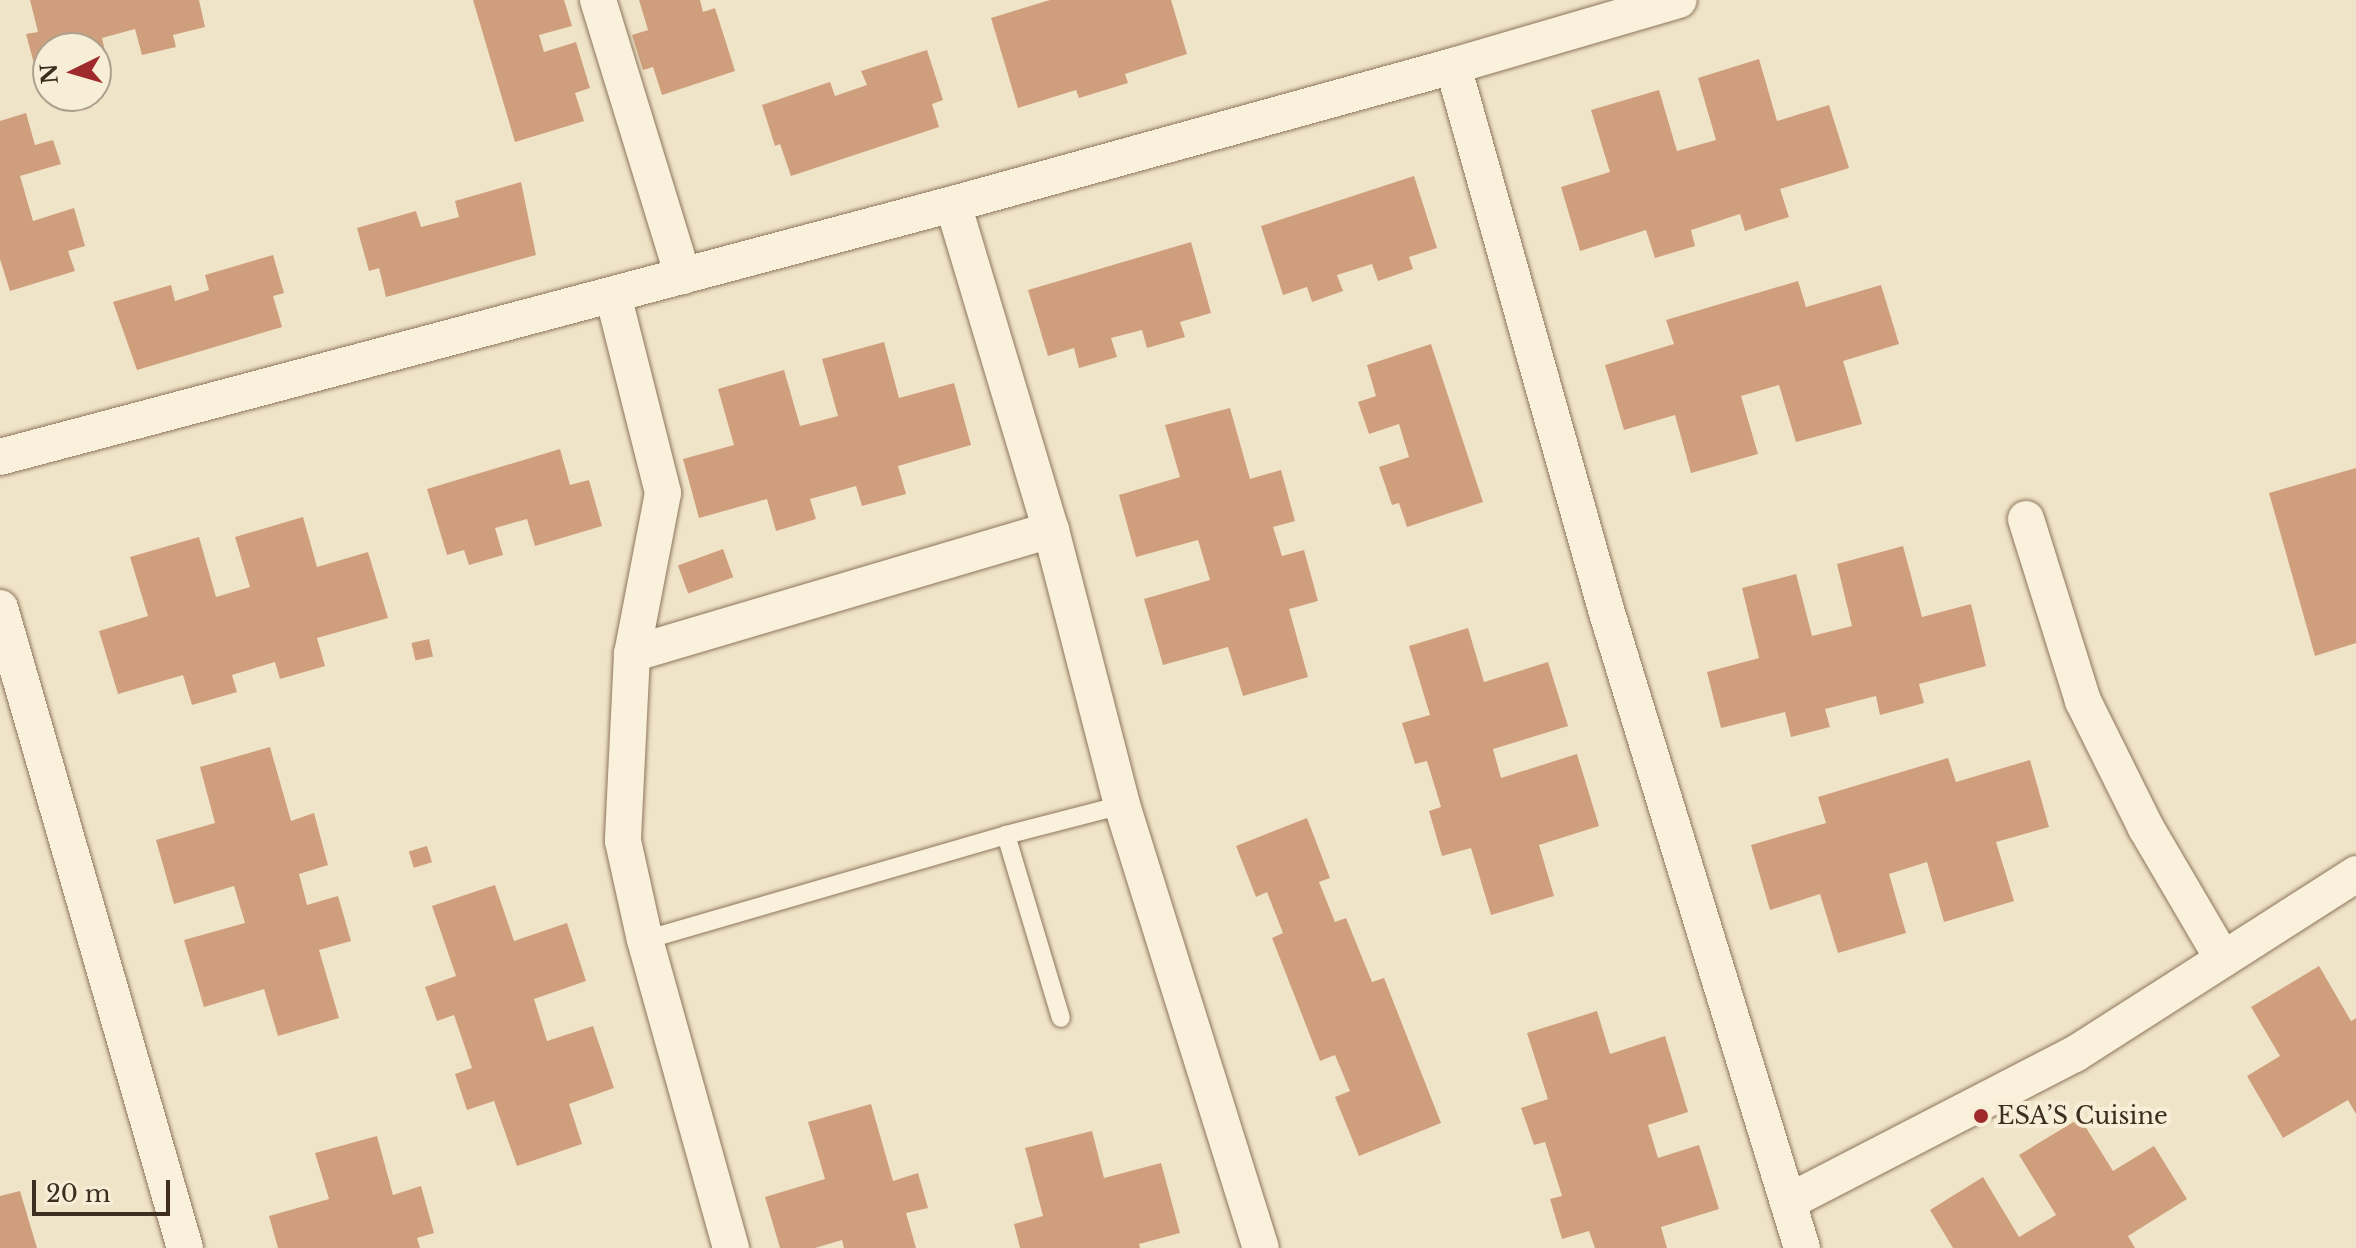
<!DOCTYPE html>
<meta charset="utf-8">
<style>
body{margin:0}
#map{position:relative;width:2356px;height:1248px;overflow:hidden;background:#f0e4c8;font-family:"Libre Baskerville",serif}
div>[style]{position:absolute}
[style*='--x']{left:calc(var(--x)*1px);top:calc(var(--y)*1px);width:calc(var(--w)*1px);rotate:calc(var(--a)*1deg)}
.building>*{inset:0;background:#cf9f7d;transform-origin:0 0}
.roads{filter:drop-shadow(0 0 2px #8d765c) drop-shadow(0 0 2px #8d765c)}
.service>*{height:18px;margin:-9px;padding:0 9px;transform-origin:9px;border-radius:9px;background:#faf1dc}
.minor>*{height:36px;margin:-18px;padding:0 18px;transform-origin:18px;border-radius:18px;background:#faf1dc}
.dots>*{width:22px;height:22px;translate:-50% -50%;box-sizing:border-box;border:4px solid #f7eed8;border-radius:50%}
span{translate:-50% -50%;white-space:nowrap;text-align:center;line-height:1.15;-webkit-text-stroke:8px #f7eed8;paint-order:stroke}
.poi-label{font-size:24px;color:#3d2e20}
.left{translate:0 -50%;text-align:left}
.north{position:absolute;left:32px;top:32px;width:80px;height:80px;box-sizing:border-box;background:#f7eed8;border:2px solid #ada18e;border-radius:50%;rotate:265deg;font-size:22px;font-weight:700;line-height:32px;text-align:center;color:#3d2e20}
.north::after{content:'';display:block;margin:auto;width:28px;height:36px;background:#9e2a2b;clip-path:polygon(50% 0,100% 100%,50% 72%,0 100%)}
.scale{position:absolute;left:32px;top:1180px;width:138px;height:36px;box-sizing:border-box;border:4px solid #3d2e20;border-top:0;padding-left:10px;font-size:24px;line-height:28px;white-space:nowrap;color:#3d2e20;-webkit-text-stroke:6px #f7eed8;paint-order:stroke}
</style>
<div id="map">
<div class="building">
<div style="clip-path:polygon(30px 0,199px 0,205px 27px,173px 35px,176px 47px,142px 55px,135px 29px,102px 38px,108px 64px,96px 68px,96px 48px,48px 48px,48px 68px,36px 71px,26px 34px,38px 32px)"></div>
<div style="clip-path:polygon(473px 0,564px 0,572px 26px,539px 35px,544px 52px,576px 42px,590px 88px,575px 93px,584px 121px,515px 142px)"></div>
<div style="clip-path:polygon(639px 0,700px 0,703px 12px,715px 8px,735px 71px,662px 95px,653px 67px,643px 70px,632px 35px,648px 30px)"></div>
<div style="clip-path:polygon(1050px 0,1171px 0,1187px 54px,1125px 74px,1128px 83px,1079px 98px,1076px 90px,1018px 108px,991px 18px)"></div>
<div style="clip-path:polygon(927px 50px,943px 100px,932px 104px,939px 127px,791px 176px,780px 144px,775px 146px,762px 105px,830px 82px,835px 96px,867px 85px,861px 71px)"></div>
<div style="clip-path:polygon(1759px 59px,1777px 121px,1829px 105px,1849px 168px,1780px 189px,1789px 217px,1745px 231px,1740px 214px,1691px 230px,1695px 246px,1655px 258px,1646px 230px,1580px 251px,1561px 187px,1610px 172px,1591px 110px,1659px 90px,1677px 151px,1716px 140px,1698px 78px)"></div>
<div style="clip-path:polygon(26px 113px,35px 145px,53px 140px,61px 164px,20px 176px,33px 221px,74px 208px,85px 246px,68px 251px,75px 271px,10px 291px,0 259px,0 121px)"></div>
<div style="clip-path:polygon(1414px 176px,1437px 248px,1409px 257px,1413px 269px,1378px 281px,1372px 264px,1337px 275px,1343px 291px,1312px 302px,1307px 287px,1283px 295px,1261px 226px)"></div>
<div style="clip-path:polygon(521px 182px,536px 255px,386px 297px,379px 268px,369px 271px,357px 228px,416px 211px,421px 227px,459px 217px,455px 201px)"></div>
<div style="clip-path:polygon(1191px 242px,1211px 313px,1180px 322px,1185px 337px,1147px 348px,1142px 330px,1111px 338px,1117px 357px,1079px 368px,1074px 348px,1048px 356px,1028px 290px)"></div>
<div style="clip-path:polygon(273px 255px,284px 293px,273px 296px,282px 327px,137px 370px,113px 302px,171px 285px,175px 301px,209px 290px,205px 275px)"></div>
<div style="clip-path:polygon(1798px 281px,1806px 307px,1881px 285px,1899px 344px,1843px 361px,1862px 424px,1796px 442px,1779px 385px,1741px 396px,1758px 454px,1691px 473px,1675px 415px,1624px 430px,1605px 365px,1674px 344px,1666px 320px)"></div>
<div style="clip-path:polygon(884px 342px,899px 398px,954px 383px,971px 445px,898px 466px,906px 494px,862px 506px,856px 486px,810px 499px,816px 519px,776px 531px,767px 499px,699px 518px,683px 459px,734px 445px,718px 389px,784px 370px,800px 426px,838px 416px,822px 359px)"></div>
<div style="clip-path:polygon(1431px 344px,1483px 502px,1407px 527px,1399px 503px,1392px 505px,1379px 467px,1409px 457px,1399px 424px,1369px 434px,1358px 402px,1376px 396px,1367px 365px)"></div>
<div style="clip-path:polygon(1230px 408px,1250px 479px,1281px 470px,1295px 521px,1273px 527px,1282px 556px,1304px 550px,1318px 601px,1289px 609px,1308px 677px,1243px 696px,1228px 647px,1163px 665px,1144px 599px,1210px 580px,1198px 540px,1136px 557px,1119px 495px,1180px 477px,1165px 425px)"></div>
<div style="clip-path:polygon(560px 449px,570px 485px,589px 480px,602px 526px,535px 546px,527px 519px,495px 528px,503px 555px,469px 565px,464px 550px,447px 555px,427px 489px)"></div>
<div style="clip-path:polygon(2356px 468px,2356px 643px,2315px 656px,2269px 493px)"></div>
<div style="clip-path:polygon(303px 517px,317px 567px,368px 552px,388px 618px,317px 638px,325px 666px,280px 679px,275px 662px,232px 675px,237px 692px,192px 705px,183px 675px,118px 694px,99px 631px,148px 616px,130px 557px,199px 537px,216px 597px,250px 587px,235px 537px)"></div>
<div style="clip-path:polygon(1903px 546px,1922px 617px,1971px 604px,1986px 666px,1919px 684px,1924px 703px,1880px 715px,1876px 696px,1825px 709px,1830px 727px,1791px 737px,1785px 712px,1721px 728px,1707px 672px,1759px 658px,1742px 588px,1796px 574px,1812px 636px,1852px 626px,1837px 564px)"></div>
<div style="left:723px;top:549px;width:30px;height:48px;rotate:70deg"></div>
<div style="clip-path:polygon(1468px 628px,1484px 682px,1548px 662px,1568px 726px,1493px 749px,1501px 778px,1577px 754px,1599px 826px,1539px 845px,1554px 896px,1491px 915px,1471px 848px,1442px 856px,1429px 811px,1441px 807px,1427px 761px,1415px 764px,1402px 723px,1430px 715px,1409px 646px)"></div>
<div style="left:429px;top:639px;width:18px;height:18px;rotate:77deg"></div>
<div style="clip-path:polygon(270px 747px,291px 821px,314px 813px,328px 865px,299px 874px,307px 905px,338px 896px,351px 941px,319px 950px,339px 1018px,278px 1036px,264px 989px,204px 1007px,184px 940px,245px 923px,234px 886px,174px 904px,156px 840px,215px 823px,200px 767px)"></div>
<div style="clip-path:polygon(1948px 758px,1956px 782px,2030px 760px,2049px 827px,1996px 842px,2014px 901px,1944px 922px,1927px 862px,1889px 874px,1906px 933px,1838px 953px,1820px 894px,1770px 910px,1751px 845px,1826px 823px,1818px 797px)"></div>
<div style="clip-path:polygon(1307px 818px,1330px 878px,1319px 882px,1335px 922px,1346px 918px,1372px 982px,1384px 978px,1441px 1123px,1359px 1156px,1335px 1097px,1350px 1091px,1335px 1055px,1320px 1061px,1272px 938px,1283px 933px,1267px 892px,1256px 897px,1236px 846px)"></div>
<div style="left:427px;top:846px;width:17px;height:19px;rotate:73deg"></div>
<div style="clip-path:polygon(495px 885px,514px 941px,567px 923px,586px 981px,534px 999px,547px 1041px,593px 1026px,614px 1088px,569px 1104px,582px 1144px,517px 1166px,494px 1101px,467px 1110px,455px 1074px,472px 1068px,454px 1015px,437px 1021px,425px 987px,456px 976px,432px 906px)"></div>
<div style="clip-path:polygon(2319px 966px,2351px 1021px,2356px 1018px,2356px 1114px,2348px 1100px,2283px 1138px,2247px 1076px,2280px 1056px,2251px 1007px)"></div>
<div style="clip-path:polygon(1597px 1011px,1610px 1054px,1665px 1036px,1688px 1112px,1648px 1125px,1658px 1158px,1699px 1145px,1719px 1209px,1661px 1227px,1667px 1248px,1595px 1248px,1589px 1231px,1562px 1239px,1550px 1199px,1562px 1196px,1545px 1142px,1534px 1145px,1521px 1108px,1548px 1099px,1527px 1033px)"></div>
<div style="clip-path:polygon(871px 1104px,893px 1181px,918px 1173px,928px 1208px,906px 1213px,916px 1248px,844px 1248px,842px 1240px,815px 1248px,780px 1248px,765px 1197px,825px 1179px,808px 1122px)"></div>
<div style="clip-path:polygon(2080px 1118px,2113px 1171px,2154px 1146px,2187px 1199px,2128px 1236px,2135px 1248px,1953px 1248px,1930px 1210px,1983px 1177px,2019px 1237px,2056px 1215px,2019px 1155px)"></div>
<div style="clip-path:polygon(1092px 1131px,1104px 1178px,1161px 1163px,1180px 1233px,1139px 1244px,1140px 1248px,1020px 1248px,1014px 1224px,1043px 1216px,1025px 1148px)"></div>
<div style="clip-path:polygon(377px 1136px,393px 1195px,421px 1186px,434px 1233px,417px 1238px,420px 1248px,278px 1248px,269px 1216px,329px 1199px,315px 1153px)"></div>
<div style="clip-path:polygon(20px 1191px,37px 1248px,0 1248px,0 1196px)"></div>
</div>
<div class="roads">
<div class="service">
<div style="--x:1006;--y:835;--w:191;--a:73.3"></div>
<div style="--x:645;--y:940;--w:376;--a:-16.2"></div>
<div style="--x:1006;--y:835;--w:120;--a:-14.5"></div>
</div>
<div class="minor">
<div style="--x:598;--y:0;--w:289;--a:72.9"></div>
<div style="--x:1453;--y:66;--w:568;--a:74.28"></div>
<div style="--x:1607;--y:613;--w:664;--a:72.93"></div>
<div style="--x:953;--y:204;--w:340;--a:73.3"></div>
<div style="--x:1051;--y:530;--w:284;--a:75.5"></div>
<div style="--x:1122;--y:805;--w:464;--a:72.6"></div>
<div style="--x:613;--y:295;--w:204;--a:75.8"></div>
<div style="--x:663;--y:493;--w:164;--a:100.9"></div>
<div style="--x:632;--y:654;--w:187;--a:92.8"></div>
<div style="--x:623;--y:841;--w:101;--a:77.5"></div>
<div style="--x:645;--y:940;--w:320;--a:74.4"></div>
<div style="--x:0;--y:457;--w:986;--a:-14.87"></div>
<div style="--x:953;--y:204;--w:519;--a:-15.43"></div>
<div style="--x:1453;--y:66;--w:235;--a:-16.3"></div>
<div style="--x:2026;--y:519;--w:191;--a:72.6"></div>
<div style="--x:2083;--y:701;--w:142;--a:63.6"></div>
<div style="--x:2146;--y:828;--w:152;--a:59.6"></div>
<div style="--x:0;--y:608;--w:666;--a:73.88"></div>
<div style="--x:632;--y:654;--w:437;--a:-16.5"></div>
<div style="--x:1788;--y:1202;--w:323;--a:-27.3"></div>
<div style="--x:2075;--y:1054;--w:334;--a:-32.6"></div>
</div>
</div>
<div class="dots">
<div style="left:1981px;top:1116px;background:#9e2a2b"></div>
</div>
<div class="poi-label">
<span class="left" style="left:1997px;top:1116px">ESA’S Cuisine</span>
</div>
<div class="north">N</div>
<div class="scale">20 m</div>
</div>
